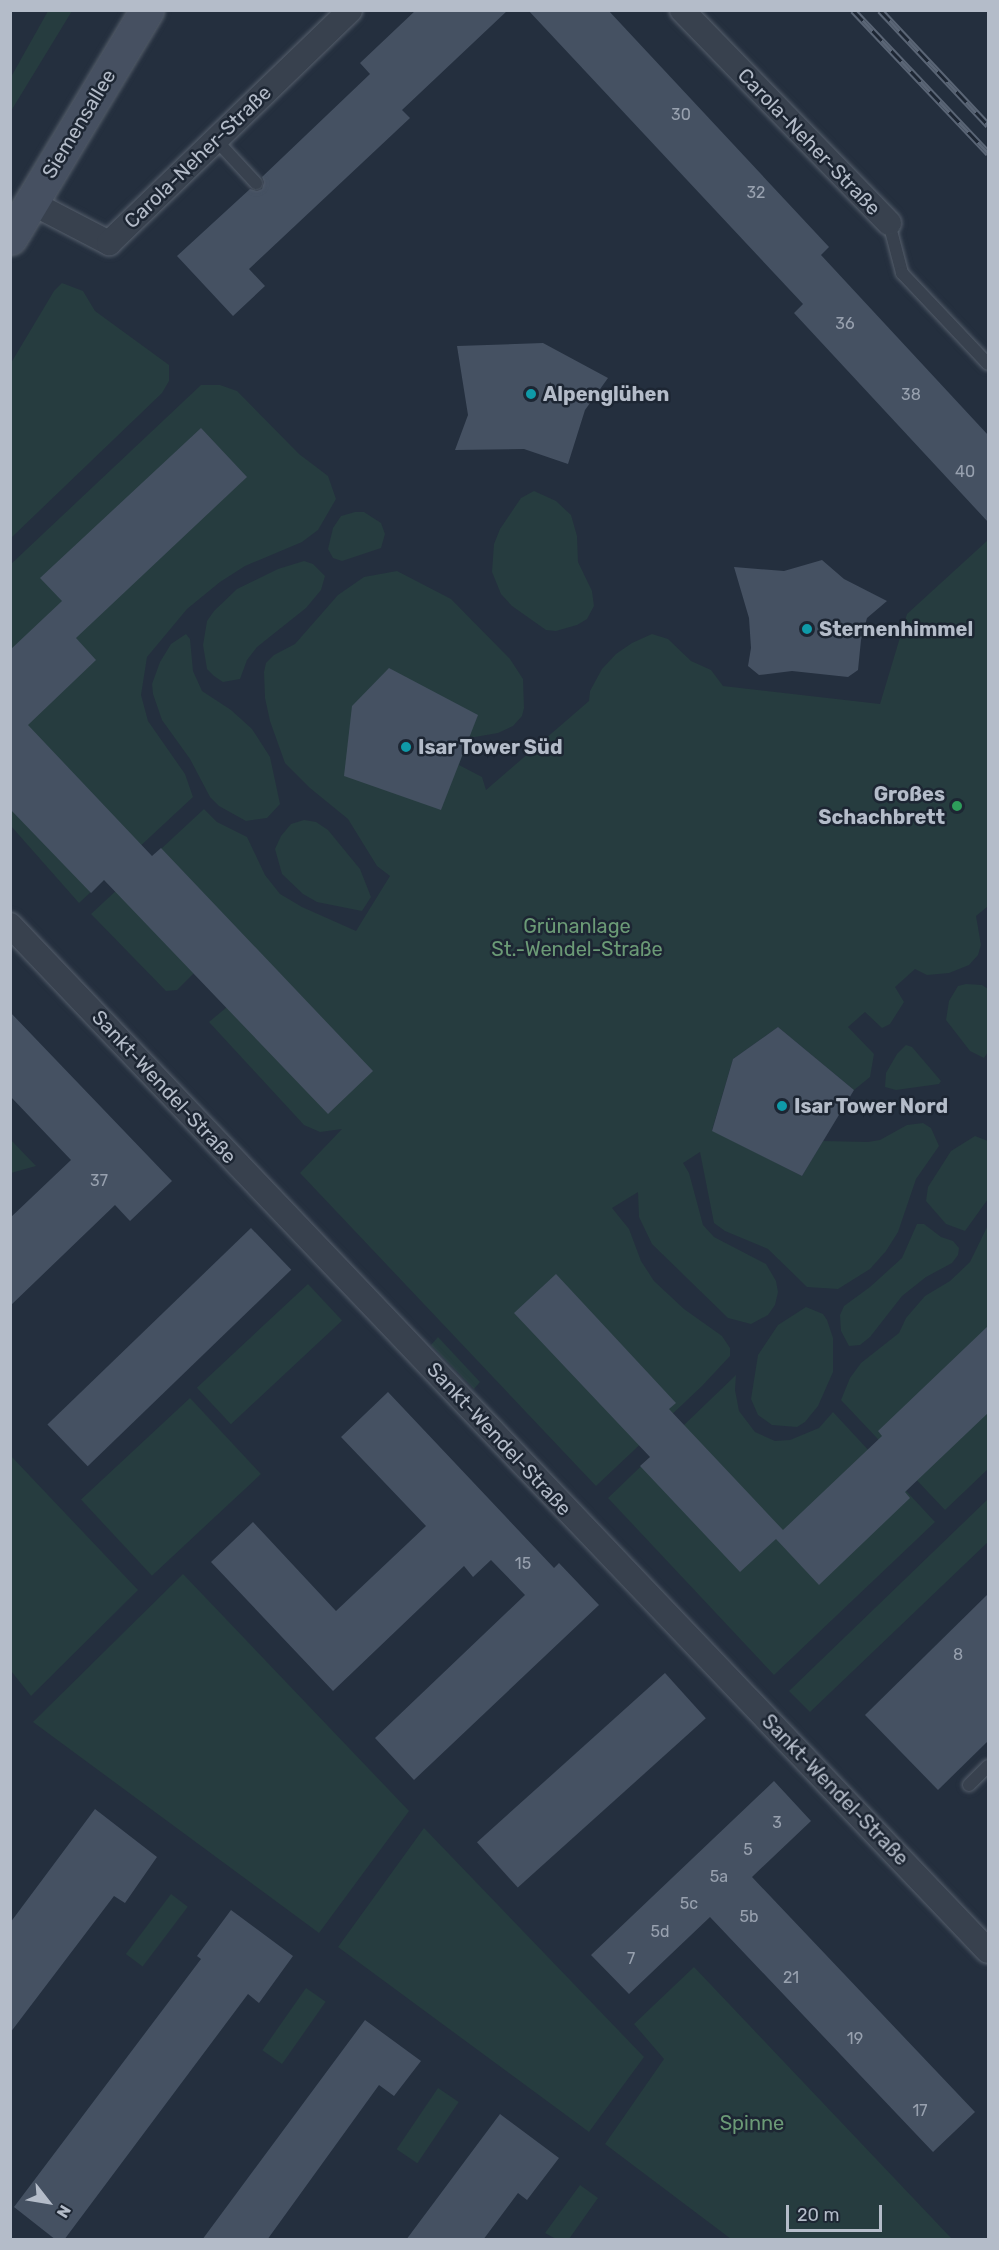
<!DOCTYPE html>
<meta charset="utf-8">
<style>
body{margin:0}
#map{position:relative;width:999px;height:2250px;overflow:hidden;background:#242f3e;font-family:Rubik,sans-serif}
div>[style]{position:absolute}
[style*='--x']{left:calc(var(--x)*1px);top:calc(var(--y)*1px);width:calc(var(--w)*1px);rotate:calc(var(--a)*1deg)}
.green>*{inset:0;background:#263c3f;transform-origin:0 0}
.building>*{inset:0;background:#455162;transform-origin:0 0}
.roads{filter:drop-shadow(0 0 2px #565f6c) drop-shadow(0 0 2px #565f6c)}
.service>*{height:12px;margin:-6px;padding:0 6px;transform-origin:6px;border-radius:6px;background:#38414e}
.minor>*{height:24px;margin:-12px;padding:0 12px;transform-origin:12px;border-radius:12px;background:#38414e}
.secondary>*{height:33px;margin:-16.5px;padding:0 16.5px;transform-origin:16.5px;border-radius:16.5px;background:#465061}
.rail>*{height:7px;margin-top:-3.5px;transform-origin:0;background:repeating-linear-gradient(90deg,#1d2633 0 14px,#5a6575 0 28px);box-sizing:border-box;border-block:2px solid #5a6575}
.dots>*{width:16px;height:16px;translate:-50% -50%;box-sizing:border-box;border:3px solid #1d2633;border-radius:50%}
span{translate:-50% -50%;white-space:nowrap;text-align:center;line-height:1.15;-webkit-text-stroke:5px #1d2633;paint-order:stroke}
.number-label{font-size:16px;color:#98a1af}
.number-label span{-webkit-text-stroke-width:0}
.street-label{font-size:20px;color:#b4bcc9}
.poi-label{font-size:20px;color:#b4bcc9;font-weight:700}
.left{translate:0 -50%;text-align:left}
.right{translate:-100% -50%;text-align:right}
.park-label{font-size:20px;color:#6b9a76}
.frame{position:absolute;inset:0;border:12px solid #b4bcc9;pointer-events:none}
.north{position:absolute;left:18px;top:2172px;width:60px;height:60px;-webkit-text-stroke:4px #1d2633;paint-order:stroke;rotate:121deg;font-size:16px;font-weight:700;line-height:24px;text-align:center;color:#b4bcc9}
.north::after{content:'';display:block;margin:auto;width:21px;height:27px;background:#b4bcc9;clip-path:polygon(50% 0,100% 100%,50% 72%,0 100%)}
.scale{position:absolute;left:786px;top:2205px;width:96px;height:27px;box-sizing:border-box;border:3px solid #b4bcc9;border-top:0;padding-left:8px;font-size:18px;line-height:21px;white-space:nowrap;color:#b4bcc9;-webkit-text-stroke:4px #1d2633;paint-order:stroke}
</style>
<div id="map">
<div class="green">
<div style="clip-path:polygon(48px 11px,72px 11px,11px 111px,11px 77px)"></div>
<div style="clip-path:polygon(62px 283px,83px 291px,95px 311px,169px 365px,169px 381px,162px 393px,11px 538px,11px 363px,54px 291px)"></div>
<div style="clip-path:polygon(201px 385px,220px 385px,237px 391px,299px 454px,328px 476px,336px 499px,318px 530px,302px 542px,245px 566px,220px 582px,187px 609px,147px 657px,141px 695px,148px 721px,185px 774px,193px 797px,79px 903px,11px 826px,10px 565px)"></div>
<div style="clip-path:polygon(534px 491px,556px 501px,571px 515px,577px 536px,578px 562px,592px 591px,594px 606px,587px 619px,577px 625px,556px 631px,546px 630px,512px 606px,501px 594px,492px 572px,494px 544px,500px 529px,521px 498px)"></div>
<div style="clip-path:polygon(355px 512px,364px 512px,381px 523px,385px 534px,381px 548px,342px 561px,333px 558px,328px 549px,333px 528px,341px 516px)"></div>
<div style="clip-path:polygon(988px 540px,988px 911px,987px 907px,976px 916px,981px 945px,978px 955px,969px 965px,949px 973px,927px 975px,915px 969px,895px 987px,904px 1002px,890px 1024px,882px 1028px,865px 1012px,848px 1027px,874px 1054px,870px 1077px,854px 1090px,778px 1027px,733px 1059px,712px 1130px,802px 1176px,823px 1141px,868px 1142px,880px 1140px,907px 1125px,923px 1123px,931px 1128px,939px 1146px,916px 1179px,898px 1232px,886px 1251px,870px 1269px,838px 1289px,807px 1287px,768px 1249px,725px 1231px,714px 1223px,700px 1152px,683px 1163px,689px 1173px,703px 1225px,714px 1237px,766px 1264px,776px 1281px,778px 1292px,775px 1305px,768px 1315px,751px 1324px,728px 1318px,652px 1244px,639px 1217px,638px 1192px,612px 1208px,629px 1229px,641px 1261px,654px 1281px,684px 1309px,722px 1336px,730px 1348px,730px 1356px,702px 1386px,596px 1486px,300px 1173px,342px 1129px,320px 1132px,304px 1125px,209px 1022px,227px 1007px,194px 973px,177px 990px,166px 991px,91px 914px,204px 809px,217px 822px,247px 837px,265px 875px,280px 894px,302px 907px,356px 931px,390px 876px,377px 866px,348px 819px,310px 788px,285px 763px,270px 721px,265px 698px,264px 672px,266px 663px,274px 655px,295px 644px,338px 595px,364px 577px,397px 571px,451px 599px,510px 659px,523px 679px,524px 708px,522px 716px,513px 726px,498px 733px,469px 738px,459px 765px,482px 777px,486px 790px,589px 701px,590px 691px,602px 669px,616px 654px,632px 643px,652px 634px,668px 639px,691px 661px,711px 670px,723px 686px,880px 704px,907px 614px)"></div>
<div style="clip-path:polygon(304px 561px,313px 564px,325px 576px,321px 590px,306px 608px,257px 647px,247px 660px,240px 679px,223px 682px,214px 676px,207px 669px,203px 645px,207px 621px,214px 611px,237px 589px,278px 569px)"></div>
<div style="clip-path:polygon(186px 634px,190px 639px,193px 671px,202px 691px,231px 710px,252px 729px,270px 757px,280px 804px,267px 818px,246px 821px,219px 806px,210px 797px,190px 759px,162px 720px,153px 694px,152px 684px,160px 662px,171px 644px)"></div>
<div style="clip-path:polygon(304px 820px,316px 822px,328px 830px,360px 869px,371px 897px,362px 911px,317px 902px,303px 894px,282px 874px,275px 849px,281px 836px,291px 824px)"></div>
<div style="clip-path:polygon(966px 984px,982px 985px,988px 989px,988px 1052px,984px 1058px,970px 1051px,946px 1020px,949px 1001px,958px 986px)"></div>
<div style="clip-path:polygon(906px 1045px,912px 1047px,941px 1081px,939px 1084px,896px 1090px,885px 1087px,886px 1073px,897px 1054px)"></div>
<div style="clip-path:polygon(975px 1136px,988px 1141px,988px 1199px,965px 1231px,946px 1224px,926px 1201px,928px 1187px,951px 1151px)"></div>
<div style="clip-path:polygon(11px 1140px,36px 1166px,11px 1173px)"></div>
<div style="clip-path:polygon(917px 1224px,924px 1224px,941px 1237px,953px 1241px,959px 1248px,958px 1255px,952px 1263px,926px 1277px,902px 1296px,870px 1337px,860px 1345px,849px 1346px,841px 1331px,840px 1315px,844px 1306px,870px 1287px,902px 1258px)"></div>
<div style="clip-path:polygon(988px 1225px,988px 1469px,945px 1510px,841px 1400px,850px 1378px,861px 1363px,899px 1333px,906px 1318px,925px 1296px,950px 1281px,970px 1262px)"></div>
<div style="left:308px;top:1284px;width:50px;height:152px;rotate:47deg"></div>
<div style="clip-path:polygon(806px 1307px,823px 1314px,827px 1320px,833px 1338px,833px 1372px,818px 1406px,805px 1422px,797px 1427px,772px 1425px,758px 1415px,751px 1399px,758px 1355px,778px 1325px)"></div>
<div style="clip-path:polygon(438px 1337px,480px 1382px,474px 1389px,431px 1345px)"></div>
<div style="clip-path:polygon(736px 1375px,735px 1390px,739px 1411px,755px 1432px,775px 1441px,790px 1440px,819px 1428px,833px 1412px,935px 1522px,774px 1675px,608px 1498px)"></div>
<div style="left:190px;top:1398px;width:104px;height:149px;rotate:47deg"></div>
<div style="clip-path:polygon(11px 1456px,138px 1590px,31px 1696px,11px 1671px)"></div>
<div style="clip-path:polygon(988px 1499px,988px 1542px,810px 1712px,789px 1691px)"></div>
<div style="clip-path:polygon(183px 1574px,409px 1811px,319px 1933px,33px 1722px)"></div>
<div style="clip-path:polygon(424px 1828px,644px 2057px,589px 2132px,338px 1947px)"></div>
<div style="left:171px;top:1894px;width:21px;height:75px;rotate:37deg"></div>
<div style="clip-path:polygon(694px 1967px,952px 2239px,731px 2239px,605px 2144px,664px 2059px,634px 2024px)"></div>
<div style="left:306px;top:1988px;width:24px;height:76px;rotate:35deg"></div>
<div style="left:438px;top:2088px;width:25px;height:74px;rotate:34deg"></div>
<div style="clip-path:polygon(580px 2185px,598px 2198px,569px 2239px,556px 2239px,545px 2233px)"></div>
</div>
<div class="building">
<div style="clip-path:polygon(416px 10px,508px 10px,402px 110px,410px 118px,249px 269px,265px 286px,233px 316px,177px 256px,250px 189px,257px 191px,262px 189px,264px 182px,262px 177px,370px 74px,360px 63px)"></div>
<div style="clip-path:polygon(528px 10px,608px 10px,829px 247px,821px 255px,988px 435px,988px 522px,794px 313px,803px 304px)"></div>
<div style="clip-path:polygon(543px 343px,608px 378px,585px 410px,568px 464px,524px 449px,455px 450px,468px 415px,457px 346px)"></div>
<div style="clip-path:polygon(201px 428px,247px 477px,76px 638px,96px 660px,28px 725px,152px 856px,161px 848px,373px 1071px,328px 1114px,104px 880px,91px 893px,10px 809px,10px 650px,62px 601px,40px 578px)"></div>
<div style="clip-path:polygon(822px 560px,844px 579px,887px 601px,867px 618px,861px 640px,858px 670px,848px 677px,792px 671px,759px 675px,748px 666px,751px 648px,749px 618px,734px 567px,784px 571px)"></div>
<div style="clip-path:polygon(389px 668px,478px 715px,441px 810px,344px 776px,352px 706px)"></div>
<div style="clip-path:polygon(10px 1012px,172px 1181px,130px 1221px,115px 1205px,10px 1306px,10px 1218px,71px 1160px,10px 1096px)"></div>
<div style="clip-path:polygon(778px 1027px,854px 1090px,802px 1176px,712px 1131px,733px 1059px)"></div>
<div style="left:251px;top:1228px;width:58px;height:283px;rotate:46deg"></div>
<div style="clip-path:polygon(556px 1274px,676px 1403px,669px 1409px,783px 1530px,882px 1436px,878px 1431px,988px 1326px,988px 1413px,905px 1492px,910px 1498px,819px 1585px,776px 1539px,740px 1572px,640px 1466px,650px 1457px,514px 1313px)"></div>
<div style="clip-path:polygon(388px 1392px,554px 1568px,559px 1563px,599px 1605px,414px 1780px,375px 1738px,525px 1595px,491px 1560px,473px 1577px,464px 1566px,333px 1691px,211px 1562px,253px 1522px,336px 1611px,426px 1526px,341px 1437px)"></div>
<div style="clip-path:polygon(988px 1594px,988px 1741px,938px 1790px,865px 1715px)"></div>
<div style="left:665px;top:1673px;width:61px;height:253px;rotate:48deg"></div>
<div style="clip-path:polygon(774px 1781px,811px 1821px,752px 1877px,975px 2112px,933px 2152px,710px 1917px,629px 1994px,591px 1955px)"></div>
<div style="clip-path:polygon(95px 1809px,157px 1857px,125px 1903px,114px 1896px,10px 2033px,10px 1923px)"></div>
<div style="clip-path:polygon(231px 1910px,293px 1956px,259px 2003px,248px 1994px,64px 2240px,56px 2240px,14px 2207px,201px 1959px,197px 1956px)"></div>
<div style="clip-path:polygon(365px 2020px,421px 2061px,394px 2096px,379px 2085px,267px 2240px,202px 2240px)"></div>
<div style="clip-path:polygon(500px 2114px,559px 2158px,527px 2200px,518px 2193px,483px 2240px,406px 2240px)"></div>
</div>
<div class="roads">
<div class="service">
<div style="--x:216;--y:140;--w:59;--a:47.1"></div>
<div style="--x:889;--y:223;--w:52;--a:75.4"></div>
<div style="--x:902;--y:273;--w:125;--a:46.6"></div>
<div style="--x:969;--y:1785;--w:27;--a:-45"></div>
</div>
<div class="minor">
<div style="--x:682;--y:10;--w:297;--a:45.8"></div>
<div style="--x:32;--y:203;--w:87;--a:27.5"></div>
<div style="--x:109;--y:243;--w:335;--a:-44"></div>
<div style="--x:10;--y:925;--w:1417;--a:46.37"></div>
</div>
<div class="secondary">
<div style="--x:10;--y:238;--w:266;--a:-59"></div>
</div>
</div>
<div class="rail">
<div style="--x:853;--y:10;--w:197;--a:46.6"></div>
<div style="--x:880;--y:10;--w:158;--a:46.8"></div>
</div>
<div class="dots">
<div style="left:531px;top:394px;background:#0f9aa8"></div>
<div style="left:807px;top:629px;background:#0f9aa8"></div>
<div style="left:406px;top:747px;background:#0f9aa8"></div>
<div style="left:957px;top:806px;background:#2e9e5b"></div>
<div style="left:782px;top:1106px;background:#0f9aa8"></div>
</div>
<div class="number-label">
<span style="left:681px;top:115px">30</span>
<span style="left:756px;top:193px">32</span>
<span style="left:845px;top:324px">36</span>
<span style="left:911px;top:395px">38</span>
<span style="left:965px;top:472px">40</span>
<span style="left:99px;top:1181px">37</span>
<span style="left:523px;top:1564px">15</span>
<span style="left:958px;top:1655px">8</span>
<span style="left:777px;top:1823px">3</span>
<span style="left:748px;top:1850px">5</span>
<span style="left:719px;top:1877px">5a</span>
<span style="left:689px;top:1904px">5c</span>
<span style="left:749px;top:1917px">5b</span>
<span style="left:660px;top:1932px">5d</span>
<span style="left:631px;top:1959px">7</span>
<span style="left:791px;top:1978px">21</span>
<span style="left:855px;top:2039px">19</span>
<span style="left:920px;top:2111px">17</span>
</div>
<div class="street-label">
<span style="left:79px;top:124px;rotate:-59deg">Siemensallee</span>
<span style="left:809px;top:142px;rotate:46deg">Carola-Neher-Straße</span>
<span style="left:198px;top:157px;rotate:-44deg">Carola-Neher-Straße</span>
<span style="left:164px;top:1087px;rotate:47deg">Sankt-Wendel-Straße</span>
<span style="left:499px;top:1439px;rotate:47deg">Sankt-Wendel-Straße</span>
<span style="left:835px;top:1790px;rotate:46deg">Sankt-Wendel-Straße</span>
</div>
<div class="poi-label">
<span class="left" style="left:543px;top:394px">Alpenglühen</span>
<span class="left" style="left:819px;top:629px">Sternenhimmel</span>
<span class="left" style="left:418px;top:747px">Isar Tower Süd</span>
<span class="right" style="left:945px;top:806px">Großes<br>Schachbrett</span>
<span class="left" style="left:794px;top:1106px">Isar Tower Nord</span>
</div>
<div class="park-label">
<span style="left:577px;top:938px">Grünanlage<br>St.-Wendel-Straße</span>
<span style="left:752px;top:2123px">Spinne</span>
</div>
<div class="frame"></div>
<div class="north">N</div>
<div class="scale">20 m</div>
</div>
